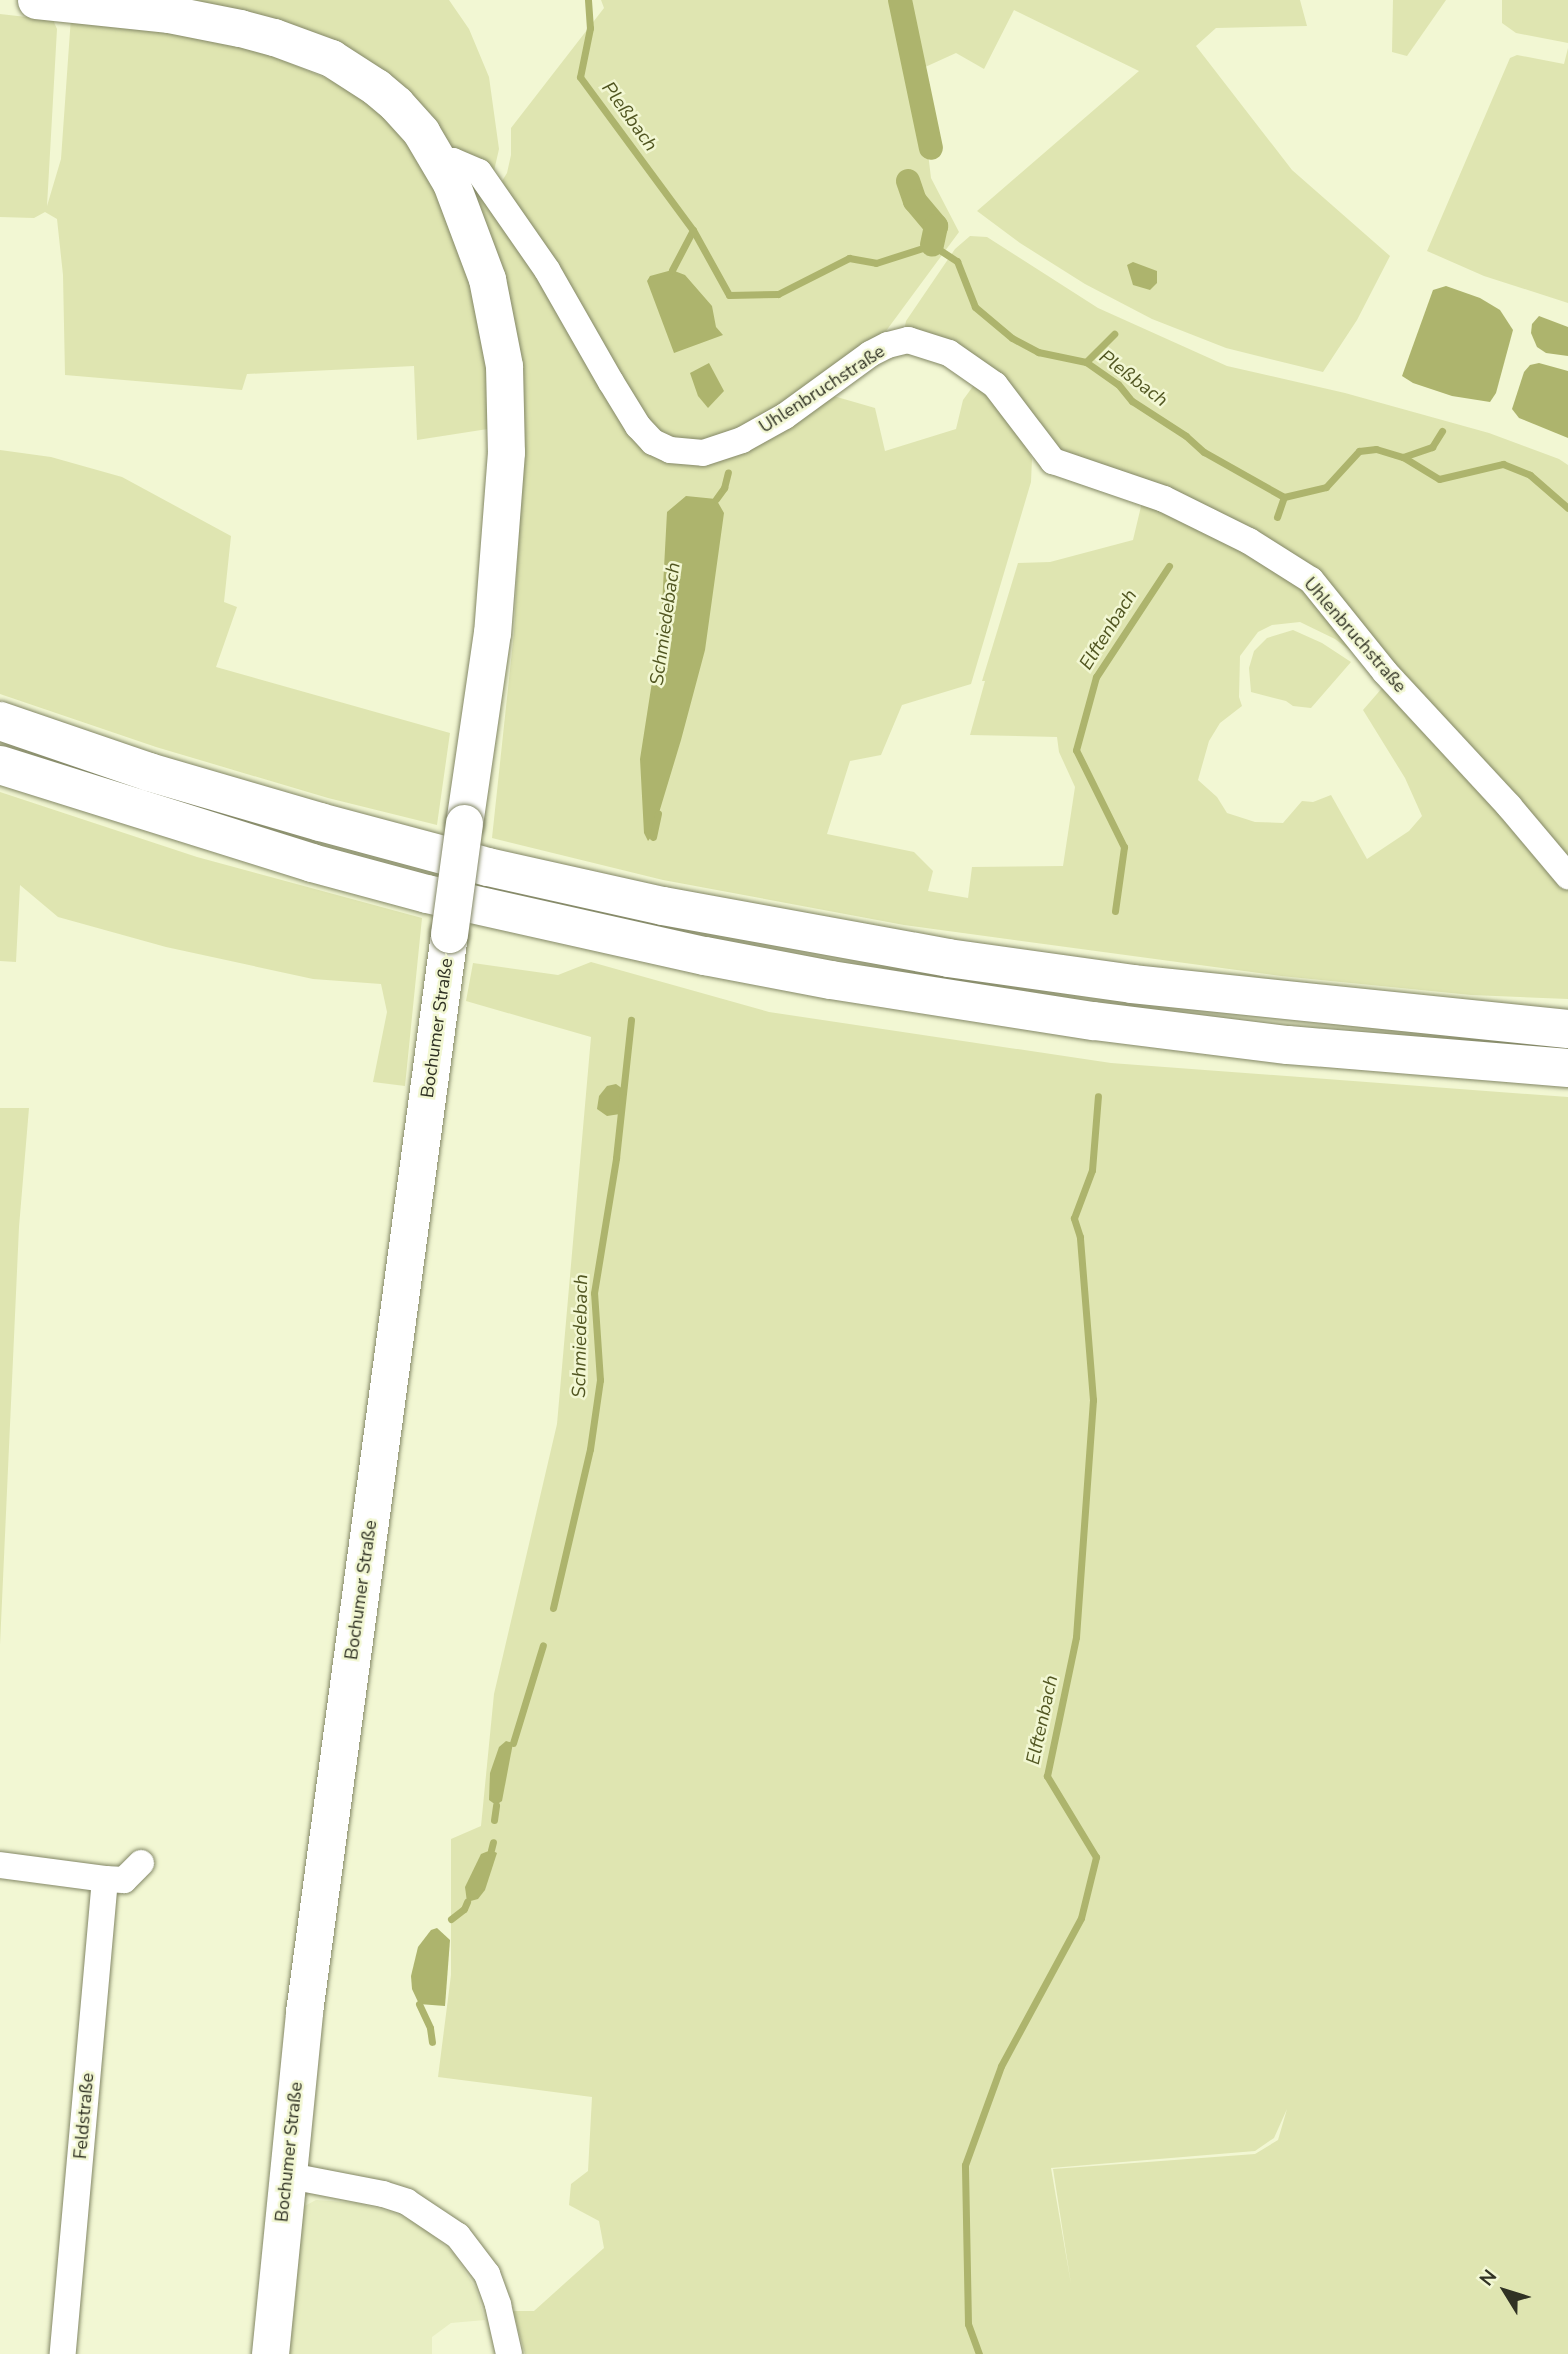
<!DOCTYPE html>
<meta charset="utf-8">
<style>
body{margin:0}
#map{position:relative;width:1568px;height:2354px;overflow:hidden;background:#f2f7d3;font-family:"Nunito Sans",sans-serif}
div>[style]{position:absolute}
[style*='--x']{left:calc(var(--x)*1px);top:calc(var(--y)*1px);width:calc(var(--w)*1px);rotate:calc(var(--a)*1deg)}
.built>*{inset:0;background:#e8eec2}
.green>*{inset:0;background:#dfe5b1}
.water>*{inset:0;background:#adb46d}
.stream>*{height:7px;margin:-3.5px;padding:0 3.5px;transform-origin:3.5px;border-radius:3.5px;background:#adb46d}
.canal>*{height:24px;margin:-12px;padding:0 12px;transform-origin:12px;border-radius:12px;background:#adb46d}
.roads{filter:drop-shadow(0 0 2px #838766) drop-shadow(0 0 2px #838766)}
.street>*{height:26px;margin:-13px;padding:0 13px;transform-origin:13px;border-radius:13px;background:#fff}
.secondary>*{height:37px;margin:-18.5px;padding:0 18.5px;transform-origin:18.5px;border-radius:18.5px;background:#fff}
.highway>*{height:38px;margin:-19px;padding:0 19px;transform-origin:19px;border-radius:19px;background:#fff}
.bridges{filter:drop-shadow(0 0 2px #838766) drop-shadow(0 0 2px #838766)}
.secondary-bridge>*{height:37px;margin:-18.5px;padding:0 18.5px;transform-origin:18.5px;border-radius:18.5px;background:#fff}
span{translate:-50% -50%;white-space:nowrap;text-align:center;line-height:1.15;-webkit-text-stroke:5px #f2f7d3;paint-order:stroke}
.street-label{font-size:18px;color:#303224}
.water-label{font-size:19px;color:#515621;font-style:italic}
.north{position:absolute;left:1470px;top:2256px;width:70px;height:70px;-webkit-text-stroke:5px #f2f7d3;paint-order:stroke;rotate:308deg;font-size:19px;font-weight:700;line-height:28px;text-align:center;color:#303224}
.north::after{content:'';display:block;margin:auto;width:24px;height:32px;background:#303224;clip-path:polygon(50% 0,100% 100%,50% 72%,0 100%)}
</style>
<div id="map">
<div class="built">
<div style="clip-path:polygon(316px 2200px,357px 2203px,394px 2213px,422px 2226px,454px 2254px,476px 2289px,485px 2320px,451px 2323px,432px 2337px,432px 2354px,287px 2354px,301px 2208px)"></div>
</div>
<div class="green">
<div style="clip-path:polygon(181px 0,449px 0,469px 29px,489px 77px,499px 149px,494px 171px,440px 140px,416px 106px)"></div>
<div style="clip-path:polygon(601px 0,1300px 0,1307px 26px,1216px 28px,1196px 46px,1292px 170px,1390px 256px,1357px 320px,1323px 372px,1226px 348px,1152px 319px,1085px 284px,1020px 243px,977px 211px,1139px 71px,1014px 10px,984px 69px,956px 53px,923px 68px,924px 120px,931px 178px,959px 232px,886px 331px,822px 384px,744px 430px,693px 445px,661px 436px,641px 414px,502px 181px,507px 173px,511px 155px,511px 128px,604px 8px)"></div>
<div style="clip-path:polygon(1393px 0,1446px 0,1407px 56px,1392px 52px)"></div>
<div style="clip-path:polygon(1502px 0,1568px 0,1568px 43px,1516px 33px,1502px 23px)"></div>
<div style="clip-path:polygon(0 14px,53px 20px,57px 29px,47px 206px,61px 159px,71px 17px,194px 32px,277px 58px,350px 88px,386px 116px,413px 146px,437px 186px,471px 278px,488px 364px,494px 428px,417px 440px,414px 366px,247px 374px,242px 390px,65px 375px,63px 275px,57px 219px,45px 212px,34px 218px,0 217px)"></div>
<div style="clip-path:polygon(1568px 48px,1568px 303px,1484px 276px,1427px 251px,1510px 58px,1517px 55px,1564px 64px)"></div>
<div style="clip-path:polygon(484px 190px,658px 459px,830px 395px,875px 408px,885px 451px,956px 429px,963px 400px,979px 378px,1014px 422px,1032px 459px,1031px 482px,971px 684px,902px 705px,881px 755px,850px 761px,827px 834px,914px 852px,933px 871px,928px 891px,968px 898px,972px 867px,1063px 866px,1075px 787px,1059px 752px,1057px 737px,970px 735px,985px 681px,982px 681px,1018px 563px,1050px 562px,1133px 540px,1143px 498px,1282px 565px,1356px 655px,1335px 639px,1300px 622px,1272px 625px,1258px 632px,1240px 656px,1239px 697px,1242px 706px,1220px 723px,1209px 741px,1198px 780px,1217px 797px,1227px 813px,1255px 822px,1283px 823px,1302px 801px,1313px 802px,1331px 795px,1367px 859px,1409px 831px,1422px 816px,1405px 778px,1363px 710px,1383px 687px,1568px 886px,1568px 999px,1471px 995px,1281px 976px,904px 925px,663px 880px,492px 838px,514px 632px,521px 494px,469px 193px)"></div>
<div style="clip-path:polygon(970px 236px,987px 237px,1098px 308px,1227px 366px,1345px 393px,1489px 433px,1559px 459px,1568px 465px,1568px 868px,1340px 605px,1055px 450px,1027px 418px,904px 331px,906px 321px,955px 249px)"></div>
<div style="clip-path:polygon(0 450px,51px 457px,122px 477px,231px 536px,224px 602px,237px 607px,216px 667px,450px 733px,437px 825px,328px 798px,156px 747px,0 694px)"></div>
<div style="clip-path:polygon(1293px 630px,1322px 643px,1351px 662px,1311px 708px,1293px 706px,1286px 701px,1251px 692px,1249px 668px,1254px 651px,1267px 638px)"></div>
<div style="clip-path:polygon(0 792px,197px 857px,422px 918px,405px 1086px,373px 1082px,387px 1012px,381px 984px,313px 979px,166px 947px,58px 917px,20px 885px,16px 962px,0 961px)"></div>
<div style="clip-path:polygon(evenodd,591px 962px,769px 1012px,1111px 1063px,1568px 1097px,1568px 2354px,525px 2354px,513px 2311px,534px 2311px,604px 2248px,599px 2221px,569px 2205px,571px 2184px,588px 2171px,592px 2097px,438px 2077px,451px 1975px,451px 1839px,481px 1826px,494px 1694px,557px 1424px,591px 1037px,466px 1001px,473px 963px,558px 975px,591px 962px,1287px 2109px,1278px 2140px,1255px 2154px,1053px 2169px,1071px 2284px,1051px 2168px,1255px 2151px,1274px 2138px,1287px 2109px)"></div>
<div style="clip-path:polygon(0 1108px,29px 1108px,19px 1227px,0 1645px)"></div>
</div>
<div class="water">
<div style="clip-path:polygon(1133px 262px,1157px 271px,1157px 283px,1150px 290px,1133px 285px,1127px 265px)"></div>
<div style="clip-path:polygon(672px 270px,685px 275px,712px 306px,716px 327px,723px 335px,674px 353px,647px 281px,650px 276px)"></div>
<div style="clip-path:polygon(1446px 286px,1480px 298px,1500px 310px,1513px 330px,1496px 393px,1490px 402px,1452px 396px,1413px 383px,1402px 376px,1433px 290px)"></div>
<div style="clip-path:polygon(1539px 316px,1568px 327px,1568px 356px,1546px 353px,1537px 347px,1531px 333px,1532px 324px)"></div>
<div style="clip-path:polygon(709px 363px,724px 391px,708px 408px,698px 396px,690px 373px)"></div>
<div style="clip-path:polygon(1539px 363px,1568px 371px,1568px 438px,1519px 418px,1512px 409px,1524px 372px,1530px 365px)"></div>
<div style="clip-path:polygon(686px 496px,716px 499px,724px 513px,705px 650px,681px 740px,652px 836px,648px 841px,644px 833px,640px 759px,661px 624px,667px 512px)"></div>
<div style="clip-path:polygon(616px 1084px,623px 1089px,620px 1114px,607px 1116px,597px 1109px,599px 1096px,607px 1086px)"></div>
<div style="clip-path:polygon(506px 1741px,513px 1743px,502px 1801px,496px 1805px,489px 1800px,490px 1773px,499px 1747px)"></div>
<div style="clip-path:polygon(491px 1850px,497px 1853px,485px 1890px,478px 1899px,467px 1902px,465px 1887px,481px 1854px)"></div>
<div style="clip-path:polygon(437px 1928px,450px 1940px,445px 2006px,419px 2004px,412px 1989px,411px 1976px,418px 1947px,431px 1930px)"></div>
</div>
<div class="stream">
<div style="--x:588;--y:0;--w:28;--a:86"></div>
<div style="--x:590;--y:28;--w:50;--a:101.5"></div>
<div style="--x:580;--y:77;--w:190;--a:53.6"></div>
<div style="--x:693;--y:230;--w:74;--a:61"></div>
<div style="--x:729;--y:295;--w:49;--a:-1.2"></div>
<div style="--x:778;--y:294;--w:80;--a:-26.9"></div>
<div style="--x:849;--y:258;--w:27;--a:10"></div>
<div style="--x:876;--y:263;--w:59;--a:-17.8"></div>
<div style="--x:932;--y:245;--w:30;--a:33"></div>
<div style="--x:957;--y:261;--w:49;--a:68.6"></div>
<div style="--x:975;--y:307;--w:48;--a:40"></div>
<div style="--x:1012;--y:338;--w:30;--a:28"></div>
<div style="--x:1038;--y:352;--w:49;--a:11.8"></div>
<div style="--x:1086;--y:362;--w:39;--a:35"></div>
<div style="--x:1118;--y:384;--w:22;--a:51"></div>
<div style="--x:1132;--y:401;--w:64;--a:32.9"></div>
<div style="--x:1186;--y:436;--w:24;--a:42"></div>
<div style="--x:1204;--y:452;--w:92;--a:29.4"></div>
<div style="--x:1284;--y:497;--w:43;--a:-13.4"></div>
<div style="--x:1326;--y:487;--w:49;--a:-47.5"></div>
<div style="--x:1359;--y:451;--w:17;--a:-7"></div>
<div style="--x:1376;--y:449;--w:28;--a:17"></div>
<div style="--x:1403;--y:457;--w:42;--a:31.4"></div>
<div style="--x:1439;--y:479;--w:66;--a:-13.2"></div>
<div style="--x:1503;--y:464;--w:29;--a:22"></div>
<div style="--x:1530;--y:475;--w:50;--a:41"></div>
<div style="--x:672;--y:270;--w:45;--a:-62.3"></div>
<div style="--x:1086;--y:362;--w:40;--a:-45"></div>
<div style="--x:1403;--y:457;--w:31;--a:-19"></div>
<div style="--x:1432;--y:447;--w:19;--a:-58"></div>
<div style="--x:716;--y:499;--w:14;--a:-54"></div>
<div style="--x:724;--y:488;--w:16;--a:-76"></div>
<div style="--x:1277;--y:517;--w:21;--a:-71"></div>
<div style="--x:653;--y:837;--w:24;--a:-78"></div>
<div style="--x:1115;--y:911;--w:65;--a:-82"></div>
<div style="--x:1124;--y:847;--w:108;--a:-116.3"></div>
<div style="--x:1076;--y:750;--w:76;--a:-74.7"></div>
<div style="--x:1096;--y:677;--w:133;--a:-56.7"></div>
<div style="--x:553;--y:1608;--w:163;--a:-76.9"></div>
<div style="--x:590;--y:1449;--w:70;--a:-81.8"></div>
<div style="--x:600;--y:1380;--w:87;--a:-93.9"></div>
<div style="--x:594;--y:1293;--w:137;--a:-80.7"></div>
<div style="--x:616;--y:1158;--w:139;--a:-83.8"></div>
<div style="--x:513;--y:1743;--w:102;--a:-73"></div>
<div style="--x:494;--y:1820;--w:15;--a:-82"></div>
<div style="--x:491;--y:1850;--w:8;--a:-76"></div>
<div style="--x:451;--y:1919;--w:16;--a:-38"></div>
<div style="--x:464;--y:1909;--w:8;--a:-67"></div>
<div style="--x:419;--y:2004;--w:26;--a:65"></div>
<div style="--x:430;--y:2028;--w:14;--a:82"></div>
<div style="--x:979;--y:2354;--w:32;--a:-110"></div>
<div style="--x:968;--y:2324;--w:159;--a:-91.1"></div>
<div style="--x:965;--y:2165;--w:105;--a:-70"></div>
<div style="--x:1001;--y:2066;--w:168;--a:-61.6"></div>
<div style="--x:1081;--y:1918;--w:63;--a:-76.2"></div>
<div style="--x:1096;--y:1857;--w:95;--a:-121.2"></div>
<div style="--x:1047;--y:1776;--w:142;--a:-78.2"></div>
<div style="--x:1076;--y:1637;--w:238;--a:-85.9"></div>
<div style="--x:1093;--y:1400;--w:164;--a:-94.6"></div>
<div style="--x:1080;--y:1237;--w:20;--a:-108"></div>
<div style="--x:1074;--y:1218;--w:51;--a:-69.4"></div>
<div style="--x:1092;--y:1170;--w:74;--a:-85.4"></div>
</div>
<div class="canal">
<div style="--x:900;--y:0;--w:151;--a:78.2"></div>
<div style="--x:908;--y:181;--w:21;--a:71"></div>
<div style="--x:915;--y:201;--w:33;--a:50"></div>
<div style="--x:936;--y:226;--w:19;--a:102"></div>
</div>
<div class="roads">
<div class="street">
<div style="--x:440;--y:161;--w:13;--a:0"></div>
<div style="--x:453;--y:161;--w:28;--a:23"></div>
<div style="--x:479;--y:172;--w:119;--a:55.2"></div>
<div style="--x:547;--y:270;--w:129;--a:60.3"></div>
<div style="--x:611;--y:382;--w:52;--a:58.5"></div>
<div style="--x:638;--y:426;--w:22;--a:47"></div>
<div style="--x:653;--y:442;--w:19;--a:25"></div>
<div style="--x:670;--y:450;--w:33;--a:5"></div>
<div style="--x:703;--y:453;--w:41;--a:-18.4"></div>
<div style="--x:742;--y:440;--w:49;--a:-29.2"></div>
<div style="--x:785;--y:416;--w:105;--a:-36.1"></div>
<div style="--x:870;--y:354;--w:20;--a:-27"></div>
<div style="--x:888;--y:345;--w:21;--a:-14"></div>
<div style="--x:908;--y:340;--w:43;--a:17.6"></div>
<div style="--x:949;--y:353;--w:56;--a:34.8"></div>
<div style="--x:995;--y:385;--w:96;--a:52.7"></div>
<div style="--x:1053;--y:461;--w:117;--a:18.9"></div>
<div style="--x:1164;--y:499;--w:95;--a:26.3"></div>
<div style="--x:1249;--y:541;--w:73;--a:32.2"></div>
<div style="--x:1311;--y:580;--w:118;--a:51.2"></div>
<div style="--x:1385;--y:672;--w:183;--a:47.2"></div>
<div style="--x:1509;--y:806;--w:92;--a:49.9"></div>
<div style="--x:0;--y:1865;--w:106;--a:7.6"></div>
<div style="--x:105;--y:1879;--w:477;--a:95.1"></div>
<div style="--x:105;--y:1879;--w:19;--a:3"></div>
<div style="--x:124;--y:1880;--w:24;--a:-45"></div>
<div style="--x:285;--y:2175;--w:100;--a:11"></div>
<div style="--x:383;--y:2194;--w:25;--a:18"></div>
<div style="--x:407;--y:2202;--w:61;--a:33.7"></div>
<div style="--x:458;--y:2236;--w:48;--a:52.7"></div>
<div style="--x:487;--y:2274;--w:33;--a:70"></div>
<div style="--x:498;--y:2305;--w:50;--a:77.3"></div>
</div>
<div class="secondary">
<div style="--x:36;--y:0;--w:134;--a:6"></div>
<div style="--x:169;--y:14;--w:72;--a:11.2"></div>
<div style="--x:240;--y:28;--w:35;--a:15"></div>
<div style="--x:274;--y:37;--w:61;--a:20.2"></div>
<div style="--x:331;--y:58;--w:54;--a:32.8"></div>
<div style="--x:376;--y:87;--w:26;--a:40"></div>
<div style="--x:396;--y:104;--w:38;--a:48"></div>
<div style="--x:421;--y:132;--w:59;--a:59.5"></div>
<div style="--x:451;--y:183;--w:103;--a:69.4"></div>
<div style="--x:487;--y:279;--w:89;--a:78.9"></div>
<div style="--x:504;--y:366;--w:86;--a:88.7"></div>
<div style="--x:506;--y:452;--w:181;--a:94.4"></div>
<div style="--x:492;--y:632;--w:193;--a:98.3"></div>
<div style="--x:270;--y:2354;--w:344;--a:-84.3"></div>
<div style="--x:304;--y:2012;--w:1088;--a:-82.34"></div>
</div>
<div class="highway">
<div style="--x:0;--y:721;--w:157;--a:18.9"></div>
<div style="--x:149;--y:772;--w:178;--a:16.3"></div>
<div style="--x:320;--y:822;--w:174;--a:15"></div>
<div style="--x:488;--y:867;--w:179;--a:12.6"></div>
<div style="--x:663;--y:906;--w:290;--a:10.3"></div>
<div style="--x:948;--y:958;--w:186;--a:8"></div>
<div style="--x:1132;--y:984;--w:438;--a:5.9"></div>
<div style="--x:0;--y:765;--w:327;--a:17.4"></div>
<div style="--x:312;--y:863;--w:119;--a:15.1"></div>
<div style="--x:427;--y:894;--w:285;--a:12.6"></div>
<div style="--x:705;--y:956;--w:128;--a:10.8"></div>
<div style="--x:831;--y:980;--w:266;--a:8.9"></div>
<div style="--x:1094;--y:1021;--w:195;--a:7.1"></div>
<div style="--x:1288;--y:1045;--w:281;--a:4.7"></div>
</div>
</div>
<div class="bridges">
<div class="secondary-bridge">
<div style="--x:449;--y:934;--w:112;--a:-82.3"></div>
</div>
</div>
<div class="street-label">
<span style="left:822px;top:389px;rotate:-33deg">Uhlenbruchstraße</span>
<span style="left:1355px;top:635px;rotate:49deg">Uhlenbruchstraße</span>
<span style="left:437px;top:1028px;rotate:-82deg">Bochumer Straße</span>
<span style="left:361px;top:1590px;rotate:-82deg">Bochumer Straße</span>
<span style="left:84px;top:2116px;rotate:-85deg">Feldstraße</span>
<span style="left:289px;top:2152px;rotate:-84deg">Bochumer Straße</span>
</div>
<div class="water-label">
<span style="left:629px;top:117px;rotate:54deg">Pleßbach</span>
<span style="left:1133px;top:379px;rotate:37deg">Pleßbach</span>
<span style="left:666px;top:624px;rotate:-82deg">Schmiedebach</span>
<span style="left:1109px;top:630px;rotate:-58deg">Elftenbach</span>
<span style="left:581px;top:1336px;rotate:-89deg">Schmiedebach</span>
<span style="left:1043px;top:1720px;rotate:-78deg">Elftenbach</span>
</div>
<div class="north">N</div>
</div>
